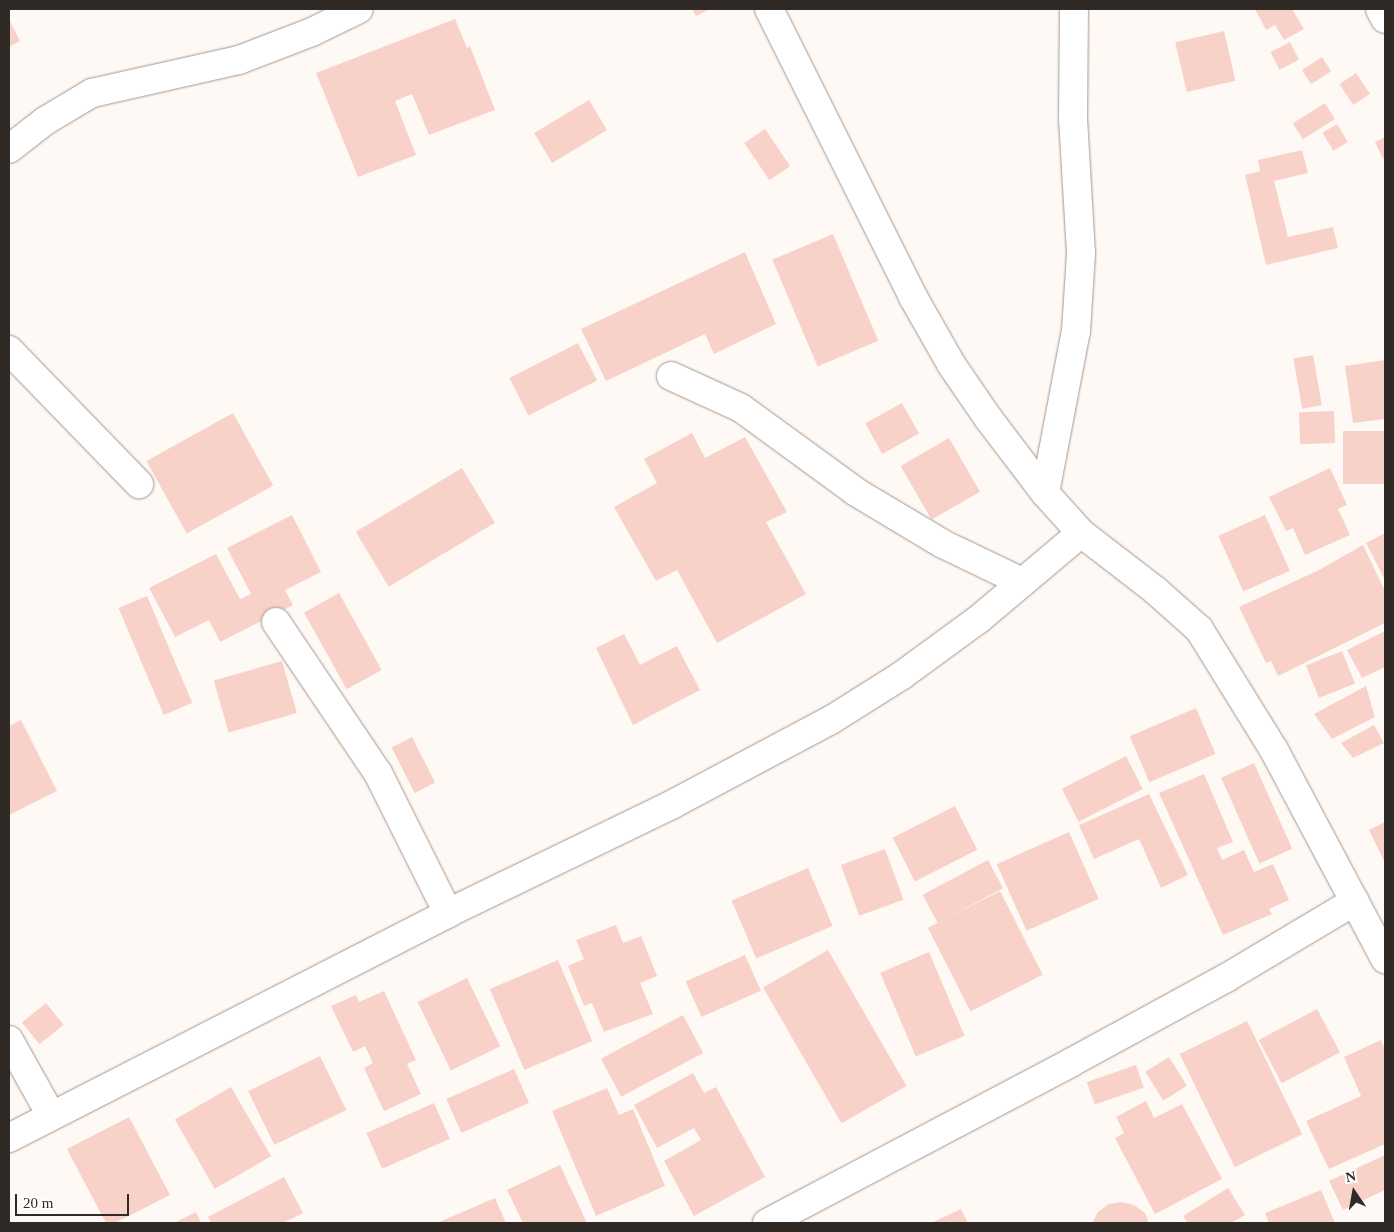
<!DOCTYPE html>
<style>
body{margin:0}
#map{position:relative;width:1394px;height:1232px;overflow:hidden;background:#fef9f5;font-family:"Times New Roman",serif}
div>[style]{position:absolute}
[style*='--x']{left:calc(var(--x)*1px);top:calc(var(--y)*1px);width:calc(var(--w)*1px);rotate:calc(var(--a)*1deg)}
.building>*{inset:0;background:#f8d2c9;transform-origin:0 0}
.roads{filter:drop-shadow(0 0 1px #a3968d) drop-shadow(0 0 1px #a3968d)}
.street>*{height:28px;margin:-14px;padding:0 14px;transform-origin:14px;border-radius:14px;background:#fff}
.secondary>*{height:28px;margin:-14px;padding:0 14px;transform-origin:14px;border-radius:14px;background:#fff}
span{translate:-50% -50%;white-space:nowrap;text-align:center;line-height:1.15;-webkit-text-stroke:4px #fff;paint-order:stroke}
.frame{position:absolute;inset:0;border:10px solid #2f2a26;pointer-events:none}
.north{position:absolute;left:1329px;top:1167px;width:50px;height:50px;-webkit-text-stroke:4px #fff;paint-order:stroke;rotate:348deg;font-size:14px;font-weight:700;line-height:20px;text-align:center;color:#2f2a26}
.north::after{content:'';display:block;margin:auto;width:18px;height:22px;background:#2f2a26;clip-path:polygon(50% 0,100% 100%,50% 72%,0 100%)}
.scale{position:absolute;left:15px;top:1194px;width:114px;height:22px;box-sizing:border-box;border:2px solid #2f2a26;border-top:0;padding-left:6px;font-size:15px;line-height:18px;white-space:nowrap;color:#2f2a26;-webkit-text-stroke:4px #fff;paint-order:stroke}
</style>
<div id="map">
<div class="building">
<div style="clip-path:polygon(692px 9px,710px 9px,696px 16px)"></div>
<div style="clip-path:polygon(1255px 9px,1292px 9px,1304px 29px,1284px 40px,1275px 25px,1266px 30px)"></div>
<div style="clip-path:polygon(9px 19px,20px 41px,9px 47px)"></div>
<div style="clip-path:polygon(455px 19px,467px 48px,470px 46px,495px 110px,429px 135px,412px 94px,395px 101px,416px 155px,358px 177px,316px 73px)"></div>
<div style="left:1224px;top:31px;width:51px;height:50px;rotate:77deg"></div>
<div style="left:1290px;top:42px;width:20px;height:22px;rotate:63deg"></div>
<div style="left:1322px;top:57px;width:17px;height:24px;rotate:57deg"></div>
<div style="left:1356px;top:73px;width:25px;height:20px;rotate:56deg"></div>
<div style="left:589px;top:100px;width:35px;height:64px;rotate:59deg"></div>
<div style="left:1325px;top:103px;width:19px;height:38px;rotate:58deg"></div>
<div style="left:1337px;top:124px;width:21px;height:17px;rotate:59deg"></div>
<div style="left:765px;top:129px;width:45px;height:25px;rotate:56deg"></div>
<div style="clip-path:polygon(1385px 137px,1385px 158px,1383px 159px,1375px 142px)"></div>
<div style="clip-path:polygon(1302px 150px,1308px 173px,1274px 181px,1288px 237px,1333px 227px,1338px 248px,1266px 265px,1245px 175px,1260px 171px,1258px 160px)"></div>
<div style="left:833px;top:234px;width:116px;height:66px;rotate:67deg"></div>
<div style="clip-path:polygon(745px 252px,776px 324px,714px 354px,705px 334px,606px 381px,581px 329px)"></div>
<div style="left:578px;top:343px;width:42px;height:77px;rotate:63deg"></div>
<div style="left:1313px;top:355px;width:51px;height:20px;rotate:80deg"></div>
<div style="clip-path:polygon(1385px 360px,1385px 419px,1353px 423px,1345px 366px)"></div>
<div style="left:902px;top:403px;width:35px;height:42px;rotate:61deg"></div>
<div style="left:1334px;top:411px;width:32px;height:35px;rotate:88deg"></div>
<div style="left:233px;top:413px;width:83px;height:99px;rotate:61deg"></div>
<div style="left:1385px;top:431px;width:53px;height:42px;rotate:90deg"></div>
<div style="clip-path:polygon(692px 433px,705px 458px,745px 437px,787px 512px,766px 522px,806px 594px,717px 643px,677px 570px,656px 581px,614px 507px,657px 483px,644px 459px)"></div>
<div style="left:949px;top:438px;width:62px;height:56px;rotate:60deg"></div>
<div style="left:462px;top:468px;width:64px;height:124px;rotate:59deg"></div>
<div style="clip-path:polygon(1330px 468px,1347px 505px,1338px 509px,1350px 535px,1305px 555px,1293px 528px,1286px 531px,1269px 497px)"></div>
<div style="clip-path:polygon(292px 515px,321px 572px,285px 590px,293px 605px,220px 642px,209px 620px,175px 637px,149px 588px,216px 554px,240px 599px,251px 594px,227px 548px)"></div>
<div style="left:1265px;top:515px;width:61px;height:51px;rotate:66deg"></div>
<div style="clip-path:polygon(1385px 533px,1385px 580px,1366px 543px)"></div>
<div style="clip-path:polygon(1363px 545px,1385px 591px,1385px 623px,1278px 676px,1271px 661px,1266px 663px,1239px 607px,1319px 570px)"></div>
<div style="left:339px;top:593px;width:88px;height:40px;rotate:61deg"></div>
<div style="left:147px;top:596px;width:116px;height:31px;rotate:67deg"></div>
<div style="clip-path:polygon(1385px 631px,1385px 667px,1362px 678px,1347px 650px)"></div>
<div style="clip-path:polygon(624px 634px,640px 665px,677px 646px,700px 690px,633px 725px,596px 648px)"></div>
<div style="left:1342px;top:651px;width:35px;height:39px;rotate:68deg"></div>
<div style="left:282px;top:661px;width:54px;height:71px;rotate:74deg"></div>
<div style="clip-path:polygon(1366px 686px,1375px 717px,1332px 739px,1314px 714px)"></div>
<div style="left:1196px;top:708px;width:50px;height:72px;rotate:67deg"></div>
<div style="clip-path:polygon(21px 720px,57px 791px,9px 815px,9px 726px)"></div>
<div style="clip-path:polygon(1374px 725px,1384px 743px,1353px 758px,1341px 743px)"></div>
<div style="left:412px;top:737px;width:51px;height:23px;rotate:63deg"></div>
<div style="left:1126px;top:756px;width:37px;height:72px;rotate:63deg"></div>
<div style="left:1254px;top:763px;width:94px;height:36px;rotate:66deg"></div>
<div style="clip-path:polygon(1204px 774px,1233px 842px,1217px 848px,1222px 860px,1244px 850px,1254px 872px,1273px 864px,1289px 900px,1269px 909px,1272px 914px,1223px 935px,1159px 793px)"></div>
<div style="clip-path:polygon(1149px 794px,1188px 875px,1161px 888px,1139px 839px,1094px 859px,1079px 825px)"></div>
<div style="left:955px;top:806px;width:49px;height:70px;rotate:63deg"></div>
<div style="clip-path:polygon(1385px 822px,1385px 863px,1369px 830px)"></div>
<div style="left:1069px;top:832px;width:73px;height:79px;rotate:66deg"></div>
<div style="left:885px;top:849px;width:54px;height:47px;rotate:70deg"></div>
<div style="left:988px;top:860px;width:32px;height:74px;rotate:62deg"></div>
<div style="left:808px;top:868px;width:63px;height:83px;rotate:67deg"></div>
<div style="left:1000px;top:891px;width:94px;height:81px;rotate:63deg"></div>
<div style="clip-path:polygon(616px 925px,623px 943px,641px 936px,657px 976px,640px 983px,653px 1014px,604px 1032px,592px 1003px,584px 1006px,568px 966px,584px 959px,576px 940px)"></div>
<div style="left:828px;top:950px;width:157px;height:75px;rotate:60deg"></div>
<div style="left:929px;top:952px;width:91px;height:53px;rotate:67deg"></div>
<div style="left:745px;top:955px;width:39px;height:65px;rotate:66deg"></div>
<div style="left:558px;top:960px;width:88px;height:74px;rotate:67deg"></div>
<div style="left:467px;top:978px;width:76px;height:55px;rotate:64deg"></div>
<div style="clip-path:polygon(384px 991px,416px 1060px,407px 1064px,421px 1094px,384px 1111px,364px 1068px,373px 1063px,365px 1046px,353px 1052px,331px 1006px,356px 995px,359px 1002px)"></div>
<div style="left:46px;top:1003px;width:28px;height:31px;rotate:51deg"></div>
<div style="left:1317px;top:1009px;width:49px;height:66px;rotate:62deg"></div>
<div style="left:683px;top:1015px;width:43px;height:93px;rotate:62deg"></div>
<div style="left:1247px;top:1021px;width:126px;height:75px;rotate:64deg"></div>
<div style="clip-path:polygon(1381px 1040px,1385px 1050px,1385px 1144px,1329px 1169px,1306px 1121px,1361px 1096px,1344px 1057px)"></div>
<div style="left:320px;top:1056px;width:60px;height:80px;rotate:64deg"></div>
<div style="left:1169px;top:1057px;width:34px;height:28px;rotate:58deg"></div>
<div style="left:1136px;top:1065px;width:24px;height:52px;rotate:71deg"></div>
<div style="left:514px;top:1069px;width:37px;height:74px;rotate:66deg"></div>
<div style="clip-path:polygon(693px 1073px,704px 1093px,716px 1087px,765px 1177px,694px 1216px,664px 1161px,701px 1140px,694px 1128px,657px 1148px,634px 1105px)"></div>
<div style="left:231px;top:1087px;width:80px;height:65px;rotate:60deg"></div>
<div style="clip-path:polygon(607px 1088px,619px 1115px,633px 1109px,665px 1186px,596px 1216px,552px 1111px)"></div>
<div style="clip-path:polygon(1146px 1101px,1154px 1118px,1182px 1104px,1222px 1179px,1155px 1214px,1115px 1138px,1124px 1133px,1116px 1117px)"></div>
<div style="left:434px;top:1103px;width:39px;height:74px;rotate:66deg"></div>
<div style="clip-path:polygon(129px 1117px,170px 1195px,115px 1223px,106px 1223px,67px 1149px)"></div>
<div style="clip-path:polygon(1385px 1155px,1385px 1190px,1343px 1210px,1329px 1181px)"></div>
<div style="clip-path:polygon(560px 1165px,587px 1223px,523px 1223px,507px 1190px)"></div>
<div style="clip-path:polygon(284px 1177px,303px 1213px,283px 1223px,211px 1223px,208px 1217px)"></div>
<div style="clip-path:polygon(1228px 1188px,1245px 1215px,1231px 1223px,1188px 1223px,1183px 1216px)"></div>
<div style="clip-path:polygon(1321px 1190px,1335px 1223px,1269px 1223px,1265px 1213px)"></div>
<div style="clip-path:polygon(495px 1198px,506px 1223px,437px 1223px)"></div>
<div style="clip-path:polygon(1122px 1202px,1134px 1205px,1145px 1213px,1149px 1223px,1092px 1223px,1098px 1212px,1109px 1204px)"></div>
<div style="clip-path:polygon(961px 1209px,968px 1223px,931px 1223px)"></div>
<div style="clip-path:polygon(196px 1212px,201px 1223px,174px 1223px)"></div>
</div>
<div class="roads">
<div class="street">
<div style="--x:769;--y:9;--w:322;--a:63.4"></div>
<div style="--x:913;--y:297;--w:77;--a:60.4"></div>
<div style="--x:951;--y:364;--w:65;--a:55.6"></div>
<div style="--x:988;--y:418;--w:94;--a:52.8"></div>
<div style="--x:1045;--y:493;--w:54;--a:48"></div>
<div style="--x:1081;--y:533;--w:93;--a:37.6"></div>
<div style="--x:1155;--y:590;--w:59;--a:41.6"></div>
<div style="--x:1199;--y:629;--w:142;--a:58.2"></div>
<div style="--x:1274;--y:750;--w:237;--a:62"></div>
<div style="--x:9;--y:149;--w:46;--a:-37.9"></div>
<div style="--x:45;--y:121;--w:55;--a:-30.8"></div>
<div style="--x:92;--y:93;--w:151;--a:-12.7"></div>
<div style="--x:239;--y:60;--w:78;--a:-21"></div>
<div style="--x:312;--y:32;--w:52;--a:-26.1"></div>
<div style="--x:9;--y:350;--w:187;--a:45.9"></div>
<div style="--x:671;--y:376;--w:77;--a:24.6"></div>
<div style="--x:741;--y:408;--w:142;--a:36.1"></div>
<div style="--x:856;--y:492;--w:101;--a:30.9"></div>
<div style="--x:943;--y:544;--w:88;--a:25.7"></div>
<div style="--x:1045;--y:493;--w:165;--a:-79.2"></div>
<div style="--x:1076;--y:331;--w:78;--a:-86.3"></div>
<div style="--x:1081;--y:253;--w:133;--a:-93.4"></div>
<div style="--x:1073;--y:120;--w:111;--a:-89.5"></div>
<div style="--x:276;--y:622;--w:182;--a:56"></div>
<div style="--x:378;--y:773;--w:157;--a:63.4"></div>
<div style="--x:9;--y:1040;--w:86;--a:60.8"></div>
<div style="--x:9;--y:1138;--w:493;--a:-27.1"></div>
<div style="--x:448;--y:913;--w:248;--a:-25.8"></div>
<div style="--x:671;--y:805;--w:181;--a:-28"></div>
<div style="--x:831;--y:720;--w:83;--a:-32.2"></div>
<div style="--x:901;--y:676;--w:97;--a:-36.2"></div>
<div style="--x:979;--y:619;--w:133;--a:-40.1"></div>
<div style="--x:767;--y:1223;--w:343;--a:-27.8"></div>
<div style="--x:1070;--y:1063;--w:178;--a:-28.6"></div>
<div style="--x:1226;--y:978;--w:150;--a:-30.8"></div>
</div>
<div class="secondary">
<div style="--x:1380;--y:9;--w:11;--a:63"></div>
</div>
</div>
<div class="frame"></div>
<div class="north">N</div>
<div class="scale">20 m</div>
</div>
